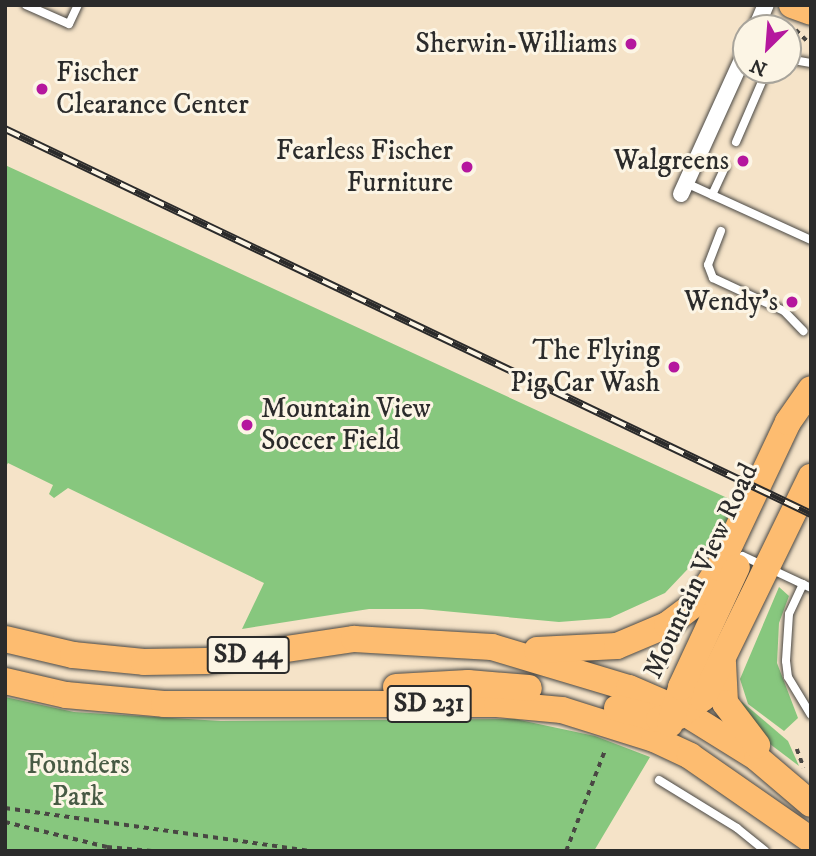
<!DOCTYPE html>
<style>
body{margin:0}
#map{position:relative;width:816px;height:856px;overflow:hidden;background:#f5e3c8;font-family:"IM FELL DW Pica",serif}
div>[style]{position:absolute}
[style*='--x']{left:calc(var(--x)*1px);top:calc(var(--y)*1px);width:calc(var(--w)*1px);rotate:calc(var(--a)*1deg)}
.green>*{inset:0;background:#87c77e}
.path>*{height:3.5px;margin-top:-1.75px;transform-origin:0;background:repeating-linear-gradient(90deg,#494743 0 5px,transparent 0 10px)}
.roads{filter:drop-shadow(0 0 2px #494743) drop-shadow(0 0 2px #494743)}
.service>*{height:8px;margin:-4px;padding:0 4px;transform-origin:4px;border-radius:4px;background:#fff}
.minor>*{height:16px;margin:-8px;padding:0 8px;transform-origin:8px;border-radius:8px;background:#fff}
.primary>*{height:26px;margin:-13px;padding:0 13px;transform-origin:13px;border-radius:13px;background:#fdbc70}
.rail>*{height:8px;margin-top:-4px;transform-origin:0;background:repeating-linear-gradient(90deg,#fcf5e5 0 16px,#2b2b2b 0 32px);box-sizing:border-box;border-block:2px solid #2b2b2b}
.dots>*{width:19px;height:19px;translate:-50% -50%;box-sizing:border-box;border:4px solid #fcf5e5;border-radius:50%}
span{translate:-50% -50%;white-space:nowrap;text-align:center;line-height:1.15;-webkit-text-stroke:6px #fcf5e5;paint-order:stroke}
.shield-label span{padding:2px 5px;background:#fcf5e5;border:2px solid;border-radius:5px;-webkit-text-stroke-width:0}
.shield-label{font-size:26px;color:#2b2b2b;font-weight:700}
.poi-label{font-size:28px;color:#2b2b2b}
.right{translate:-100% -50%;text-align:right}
.left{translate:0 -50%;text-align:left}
.street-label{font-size:28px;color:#2b2b2b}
.park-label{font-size:28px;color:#475a44}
.frame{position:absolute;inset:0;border:7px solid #2b2b2b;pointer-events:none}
.north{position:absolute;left:732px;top:14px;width:70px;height:70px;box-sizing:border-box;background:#fcf5e5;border:2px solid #a8a49b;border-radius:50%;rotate:205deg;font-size:19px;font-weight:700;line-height:28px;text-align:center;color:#2b2b2b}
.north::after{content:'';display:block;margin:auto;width:24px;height:32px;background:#b5179e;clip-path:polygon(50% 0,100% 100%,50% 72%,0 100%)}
</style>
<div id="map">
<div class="green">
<div style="clip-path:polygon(5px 165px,736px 502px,721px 534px,665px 593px,610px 618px,559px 622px,422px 609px,369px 609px,242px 629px,264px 583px,68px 488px,54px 498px,49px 494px,53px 485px,8px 463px,5px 468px)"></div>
<div style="clip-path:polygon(779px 587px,789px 596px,779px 623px,777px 663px,798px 718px,784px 731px,748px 704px,740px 679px)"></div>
<div style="clip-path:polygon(5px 697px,74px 712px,221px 721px,515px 719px,595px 736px,650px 757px,594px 851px,5px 851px)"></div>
<div style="clip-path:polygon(741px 701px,788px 741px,799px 766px,754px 732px)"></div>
</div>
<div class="path">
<div style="--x:796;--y:30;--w:21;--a:45"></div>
<div style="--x:647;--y:659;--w:23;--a:20"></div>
<div style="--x:797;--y:749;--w:20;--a:70"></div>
<div style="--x:5;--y:808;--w:308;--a:8"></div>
<div style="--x:5;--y:822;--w:105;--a:13.8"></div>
<div style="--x:107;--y:847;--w:45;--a:5.1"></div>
<div style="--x:566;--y:851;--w:108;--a:-68.9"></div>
</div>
<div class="roads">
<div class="service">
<div style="--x:26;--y:5;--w:47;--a:23.8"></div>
<div style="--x:69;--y:24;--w:21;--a:-65"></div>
<div style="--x:788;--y:59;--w:23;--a:10"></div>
<div style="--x:736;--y:142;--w:78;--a:-66.7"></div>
<div style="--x:686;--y:183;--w:137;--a:24.5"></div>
<div style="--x:712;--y:195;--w:31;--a:-65"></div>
<div style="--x:721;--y:231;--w:36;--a:111"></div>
<div style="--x:708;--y:265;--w:14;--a:69"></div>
<div style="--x:713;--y:278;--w:78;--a:24.9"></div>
<div style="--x:784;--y:311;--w:28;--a:46"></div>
<div style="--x:743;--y:556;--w:75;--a:25.2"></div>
<div style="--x:803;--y:584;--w:33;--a:115"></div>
<div style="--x:789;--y:614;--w:47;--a:93.7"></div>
<div style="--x:786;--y:661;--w:16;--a:83"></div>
<div style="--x:788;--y:677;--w:44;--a:58.8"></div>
<div style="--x:659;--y:780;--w:92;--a:31.6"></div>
<div style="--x:737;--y:828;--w:36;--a:39"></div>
</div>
<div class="minor">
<div style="--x:756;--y:28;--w:25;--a:-67"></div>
<div style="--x:681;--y:194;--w:157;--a:-65.6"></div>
</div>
<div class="primary">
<div style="--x:792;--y:5;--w:20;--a:20"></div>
<div style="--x:5;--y:639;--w:70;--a:13.2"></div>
<div style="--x:73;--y:655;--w:71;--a:5.6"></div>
<div style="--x:144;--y:662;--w:62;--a:-0.9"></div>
<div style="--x:206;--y:661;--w:150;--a:-8.5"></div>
<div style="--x:354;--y:639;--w:138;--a:3.3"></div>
<div style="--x:492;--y:647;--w:143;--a:16.7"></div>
<div style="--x:629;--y:688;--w:56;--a:23.3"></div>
<div style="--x:680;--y:710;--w:91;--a:31.9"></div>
<div style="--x:757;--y:758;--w:71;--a:40.4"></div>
<div style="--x:537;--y:650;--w:80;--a:-2.9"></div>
<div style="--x:617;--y:646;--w:54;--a:-22.8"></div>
<div style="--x:667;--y:625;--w:36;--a:-37"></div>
<div style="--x:696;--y:603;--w:42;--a:-56.7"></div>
<div style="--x:719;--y:568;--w:161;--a:-64.7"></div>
<div style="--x:788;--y:422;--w:40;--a:-55.1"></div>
<div style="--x:723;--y:663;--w:40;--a:87.1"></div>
<div style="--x:725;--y:703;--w:53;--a:52.7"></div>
<div style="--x:5;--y:681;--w:63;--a:12.9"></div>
<div style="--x:66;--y:695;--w:98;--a:5.2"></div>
<div style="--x:164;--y:704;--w:333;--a:0"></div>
<div style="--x:497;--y:704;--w:65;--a:5.3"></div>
<div style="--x:562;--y:710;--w:96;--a:17.5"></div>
<div style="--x:654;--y:739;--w:40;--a:25"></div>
<div style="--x:690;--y:756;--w:147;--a:34.8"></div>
<div style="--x:396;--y:687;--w:72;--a:-3.2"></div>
<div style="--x:468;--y:683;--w:61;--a:4.7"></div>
<div style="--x:617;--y:708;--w:43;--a:14.7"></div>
<div style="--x:659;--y:719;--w:20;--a:-9"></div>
<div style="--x:679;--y:716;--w:30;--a:-37"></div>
<div style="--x:703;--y:698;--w:246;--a:-64"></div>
<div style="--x:670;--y:724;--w:39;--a:-73"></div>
<div style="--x:681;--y:687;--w:132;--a:-65"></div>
</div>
</div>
<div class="rail">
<div style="--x:5;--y:129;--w:893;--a:25.53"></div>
</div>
<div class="dots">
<div style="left:631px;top:44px;background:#b5179e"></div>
<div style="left:42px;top:89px;background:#b5179e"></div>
<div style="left:743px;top:161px;background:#b5179e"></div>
<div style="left:467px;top:167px;background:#b5179e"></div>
<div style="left:792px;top:302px;background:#b5179e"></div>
<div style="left:674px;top:367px;background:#b5179e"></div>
<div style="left:247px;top:425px;background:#b5179e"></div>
</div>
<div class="shield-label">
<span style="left:248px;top:655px">SD 44</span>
<span style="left:429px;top:704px">SD 231</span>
</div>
<div class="poi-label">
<span class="right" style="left:617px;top:44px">Sherwin-Williams</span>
<span class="left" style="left:56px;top:89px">Fischer<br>Clearance Center</span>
<span class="right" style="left:453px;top:167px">Fearless Fischer<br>Furniture</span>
<span class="right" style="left:729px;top:161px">Walgreens</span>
<span class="right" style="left:778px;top:302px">Wendy's</span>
<span class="right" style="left:660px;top:367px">The Flying<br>Pig Car Wash</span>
<span class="left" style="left:261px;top:425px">Mountain View<br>Soccer Field</span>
</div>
<div class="street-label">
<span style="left:701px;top:571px;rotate:-65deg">Mountain View Road</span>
</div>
<div class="park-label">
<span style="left:78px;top:781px">Founders<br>Park</span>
</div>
<div class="frame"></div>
<div class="north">N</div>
</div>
